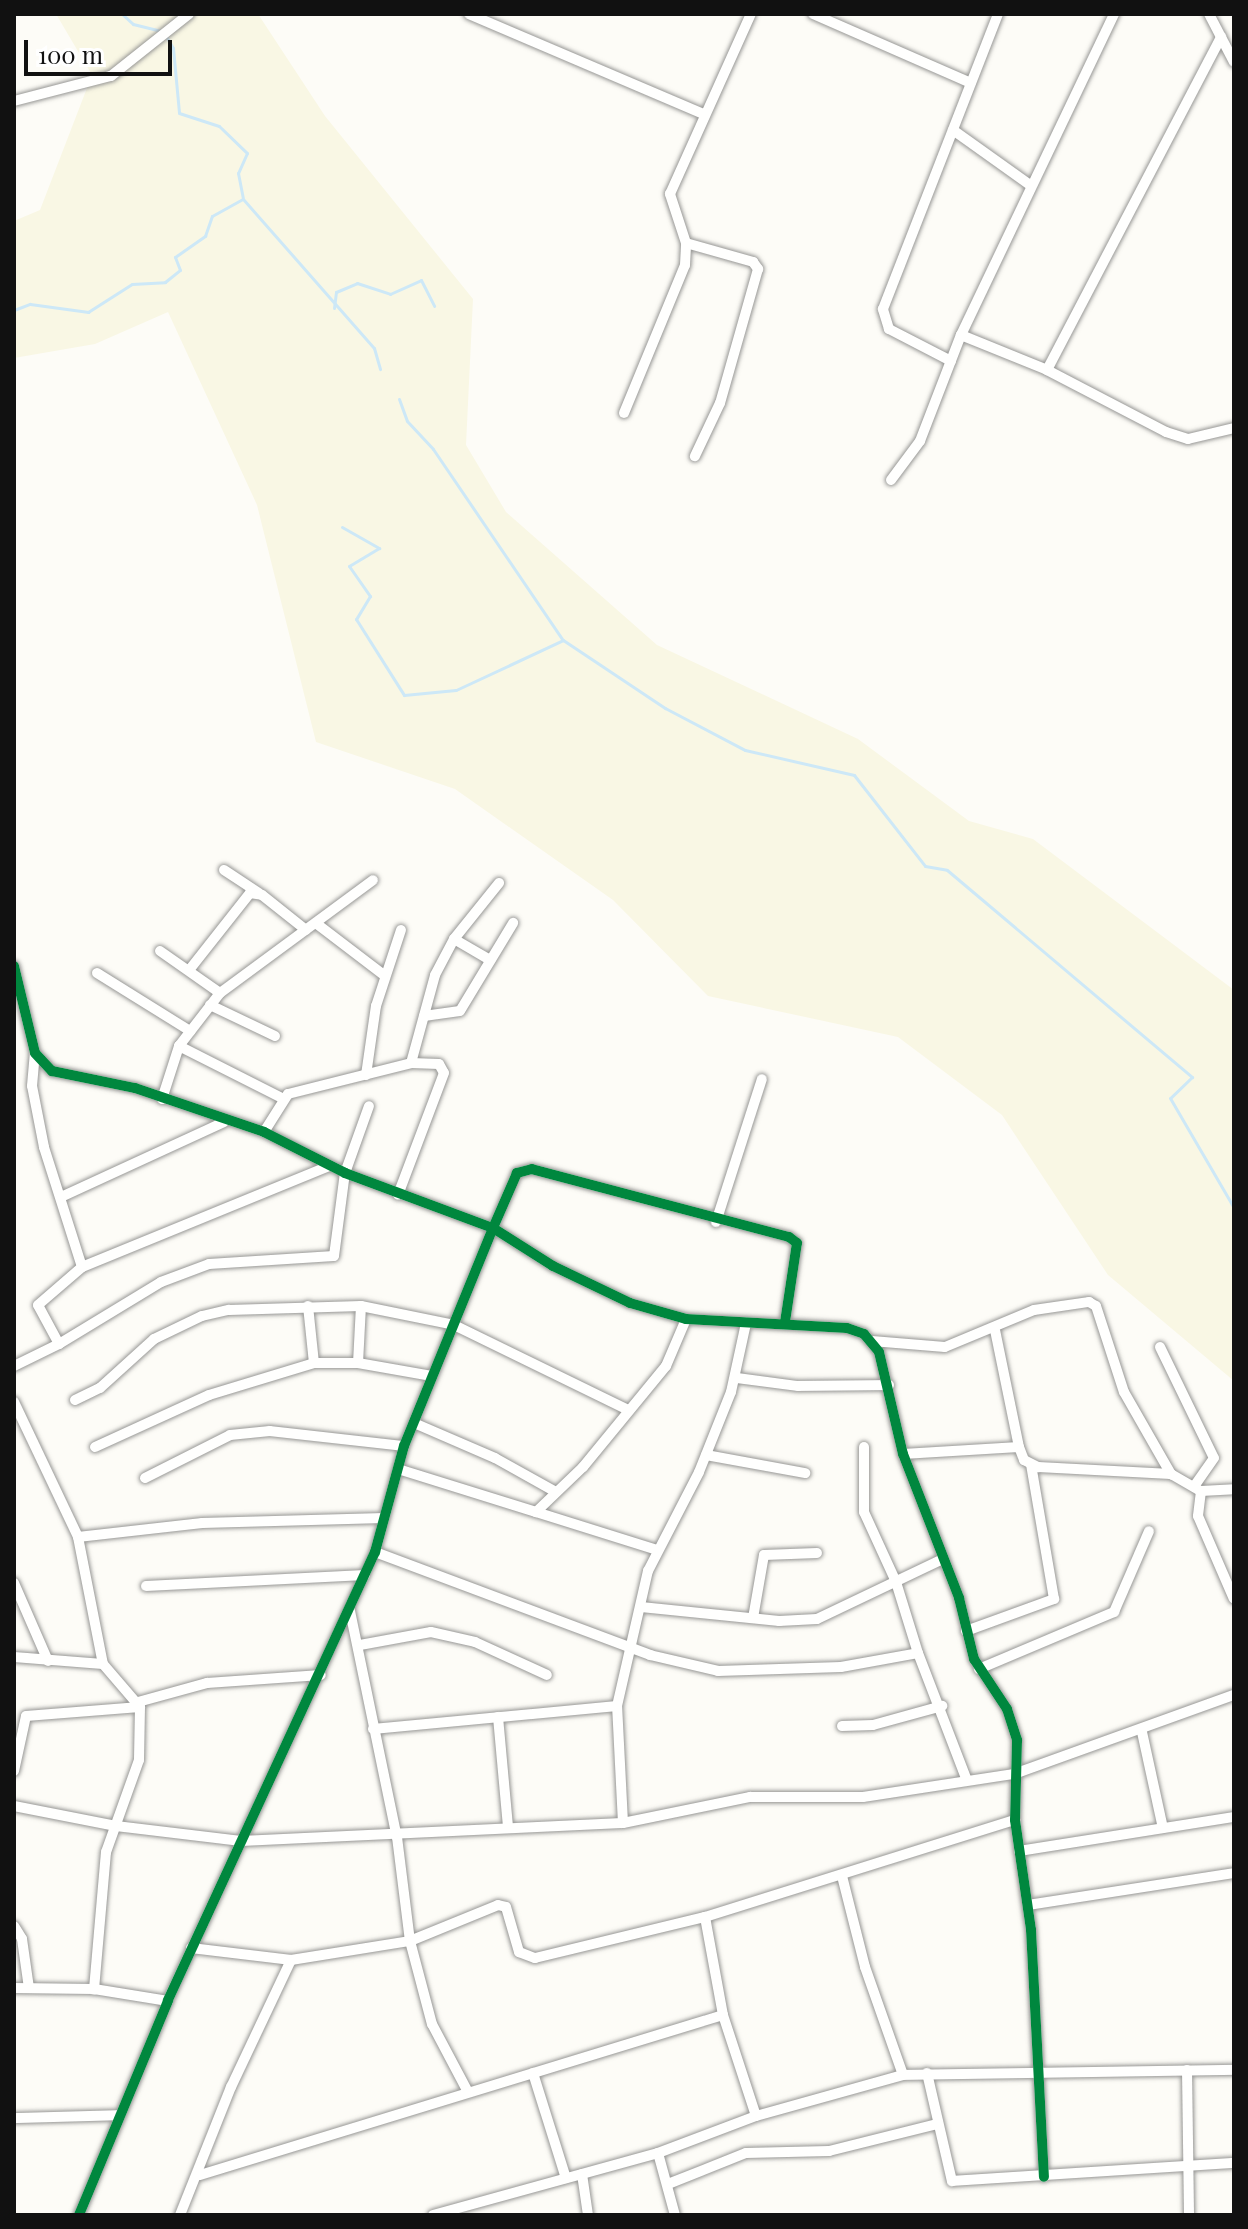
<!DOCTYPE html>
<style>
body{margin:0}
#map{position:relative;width:1248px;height:2229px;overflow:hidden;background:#fdfcf7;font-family:"Playfair Display",serif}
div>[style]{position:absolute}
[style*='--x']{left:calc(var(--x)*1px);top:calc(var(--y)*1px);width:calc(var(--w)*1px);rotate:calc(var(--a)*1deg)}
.farmland>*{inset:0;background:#f9f7e4}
.stream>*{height:3px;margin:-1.5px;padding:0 1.5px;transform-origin:1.5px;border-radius:1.5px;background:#cde8f7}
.roads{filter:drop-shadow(0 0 2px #979795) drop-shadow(0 0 2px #979795)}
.minor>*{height:10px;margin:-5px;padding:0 5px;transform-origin:5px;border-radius:5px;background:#fffffe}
.cycleway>*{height:10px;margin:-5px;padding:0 5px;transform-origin:5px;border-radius:5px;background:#00873e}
span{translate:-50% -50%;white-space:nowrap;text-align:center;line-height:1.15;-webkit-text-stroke:8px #fff;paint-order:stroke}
.frame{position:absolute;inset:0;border:16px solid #111;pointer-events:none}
.scale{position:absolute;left:24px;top:40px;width:148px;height:36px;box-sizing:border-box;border:4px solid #111;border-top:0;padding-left:10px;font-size:24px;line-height:28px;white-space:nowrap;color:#111;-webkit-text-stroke:6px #fff;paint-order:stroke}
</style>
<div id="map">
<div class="farmland">
<div style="clip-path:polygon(56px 14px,258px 14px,325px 116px,473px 299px,466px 445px,506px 512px,657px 645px,858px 739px,969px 821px,1033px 839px,1234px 990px,1234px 1381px,1108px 1275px,1002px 1115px,898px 1037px,708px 996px,613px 900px,455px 789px,316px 742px,257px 505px,168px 312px,95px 344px,14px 358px,14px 221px,40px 210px,92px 75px)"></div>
</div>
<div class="stream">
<div style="--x:122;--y:14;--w:15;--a:42"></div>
<div style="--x:133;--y:24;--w:29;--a:14"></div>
<div style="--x:166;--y:36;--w:14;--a:60"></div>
<div style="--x:173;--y:48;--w:65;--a:84.7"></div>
<div style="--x:179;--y:113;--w:42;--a:18"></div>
<div style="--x:219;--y:126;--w:39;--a:44"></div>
<div style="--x:247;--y:153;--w:22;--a:114"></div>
<div style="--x:238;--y:173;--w:25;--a:79"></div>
<div style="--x:334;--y:308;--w:16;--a:-83"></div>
<div style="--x:336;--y:292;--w:23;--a:-23"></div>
<div style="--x:357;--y:283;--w:35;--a:18"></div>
<div style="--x:390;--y:294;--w:34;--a:-24"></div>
<div style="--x:421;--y:280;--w:29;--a:63"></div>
<div style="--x:14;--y:310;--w:17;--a:-21"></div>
<div style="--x:30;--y:304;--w:59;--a:7.9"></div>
<div style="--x:88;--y:312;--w:52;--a:-32.5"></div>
<div style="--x:132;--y:284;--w:33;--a:-3"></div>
<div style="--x:165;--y:282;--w:19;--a:-39"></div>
<div style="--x:180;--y:270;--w:14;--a:-111"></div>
<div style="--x:175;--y:257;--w:37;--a:-35"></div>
<div style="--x:205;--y:236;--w:21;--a:-71"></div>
<div style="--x:212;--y:216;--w:35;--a:-29"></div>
<div style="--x:243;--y:199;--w:198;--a:48.7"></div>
<div style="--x:374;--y:348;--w:22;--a:74"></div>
<div style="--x:399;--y:399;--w:23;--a:70"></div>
<div style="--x:407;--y:421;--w:38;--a:47"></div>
<div style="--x:433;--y:449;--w:231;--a:55.8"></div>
<div style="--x:563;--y:640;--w:123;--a:33.7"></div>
<div style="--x:665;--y:708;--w:90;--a:27.7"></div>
<div style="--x:745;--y:750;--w:112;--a:12.9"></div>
<div style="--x:854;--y:775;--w:115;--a:52"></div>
<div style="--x:925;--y:866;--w:22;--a:10"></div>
<div style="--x:947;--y:870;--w:321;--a:40.2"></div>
<div style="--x:1192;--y:1077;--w:30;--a:136"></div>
<div style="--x:1170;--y:1098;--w:127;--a:59.8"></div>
<div style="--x:342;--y:527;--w:43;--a:29.6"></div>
<div style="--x:379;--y:548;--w:35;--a:149"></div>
<div style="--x:349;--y:566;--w:37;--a:55"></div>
<div style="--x:370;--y:596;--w:27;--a:121"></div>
<div style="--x:356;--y:619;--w:90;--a:57.7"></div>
<div style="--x:404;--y:695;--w:52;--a:-5.5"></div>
<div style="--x:456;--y:690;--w:118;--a:-25"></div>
</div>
<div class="roads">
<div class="minor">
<div style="--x:469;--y:14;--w:254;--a:23.1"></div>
<div style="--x:813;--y:14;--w:172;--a:23.6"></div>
<div style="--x:1209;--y:14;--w:54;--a:62.5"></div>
<div style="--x:14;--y:101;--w:100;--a:-14.5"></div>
<div style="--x:111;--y:76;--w:100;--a:-38.5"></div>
<div style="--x:953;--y:130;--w:95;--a:35.5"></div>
<div style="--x:686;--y:243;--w:70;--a:15.8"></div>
<div style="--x:753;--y:262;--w:9;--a:54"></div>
<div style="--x:758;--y:269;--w:139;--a:105.8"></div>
<div style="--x:720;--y:403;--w:59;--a:115.3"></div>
<div style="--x:961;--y:335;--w:93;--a:22.1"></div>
<div style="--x:1047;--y:370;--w:134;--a:27.5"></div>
<div style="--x:1166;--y:432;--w:23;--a:18"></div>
<div style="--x:1188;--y:439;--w:47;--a:-13.4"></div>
<div style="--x:951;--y:361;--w:70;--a:-152.7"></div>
<div style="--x:889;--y:329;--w:21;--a:-107"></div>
<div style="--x:883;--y:309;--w:317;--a:-68.7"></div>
<div style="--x:1047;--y:370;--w:376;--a:-62.4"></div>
<div style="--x:624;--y:413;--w:160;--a:-67.6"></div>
<div style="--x:685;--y:265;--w:22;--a:-87"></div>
<div style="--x:686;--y:243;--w:52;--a:-108.1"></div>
<div style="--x:670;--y:194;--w:197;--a:-65.8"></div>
<div style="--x:891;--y:480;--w:49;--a:-53.4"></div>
<div style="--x:920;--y:441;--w:114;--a:-68.9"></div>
<div style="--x:961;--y:335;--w:356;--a:-64.5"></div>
<div style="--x:224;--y:870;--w:42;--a:33.3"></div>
<div style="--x:317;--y:924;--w:84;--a:37.3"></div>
<div style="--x:454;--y:939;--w:42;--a:30.3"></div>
<div style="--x:160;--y:951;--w:73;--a:35"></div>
<div style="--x:14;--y:966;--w:89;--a:76.4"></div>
<div style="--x:35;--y:1053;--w:25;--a:47"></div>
<div style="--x:52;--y:1071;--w:85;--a:11.6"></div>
<div style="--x:135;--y:1088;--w:136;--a:18.8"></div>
<div style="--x:264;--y:1132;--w:91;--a:26.8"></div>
<div style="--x:345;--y:1173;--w:158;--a:20.4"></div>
<div style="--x:493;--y:1228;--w:235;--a:112.2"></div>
<div style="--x:404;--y:1446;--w:110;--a:105.3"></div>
<div style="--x:375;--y:1552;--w:494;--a:114.8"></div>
<div style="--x:168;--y:2001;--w:232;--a:112.6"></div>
<div style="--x:190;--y:969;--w:97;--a:-51.7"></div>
<div style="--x:250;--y:893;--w:12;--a:9"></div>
<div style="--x:262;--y:895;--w:56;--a:38.5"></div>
<div style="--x:97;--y:973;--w:110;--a:31.9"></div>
<div style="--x:210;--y:1005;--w:72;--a:25.5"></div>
<div style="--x:424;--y:1016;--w:36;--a:-8"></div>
<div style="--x:460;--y:1011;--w:103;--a:-58.9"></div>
<div style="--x:179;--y:1046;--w:115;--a:26.8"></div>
<div style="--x:411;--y:1063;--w:91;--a:-74.7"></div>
<div style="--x:435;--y:975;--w:41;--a:-62.2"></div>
<div style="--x:454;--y:939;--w:72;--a:-51.2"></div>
<div style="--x:366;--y:1075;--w:70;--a:-81.8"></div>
<div style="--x:376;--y:1006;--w:80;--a:-71.8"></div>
<div style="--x:162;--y:1099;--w:56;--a:-72.2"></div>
<div style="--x:179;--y:1046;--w:67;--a:-52.3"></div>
<div style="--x:220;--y:993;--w:190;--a:-36.4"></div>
<div style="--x:264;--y:1132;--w:45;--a:-57.7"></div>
<div style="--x:288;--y:1094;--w:127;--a:-14.1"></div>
<div style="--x:411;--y:1063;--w:28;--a:2"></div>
<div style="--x:439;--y:1064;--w:10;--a:61"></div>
<div style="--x:444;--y:1073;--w:130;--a:110.7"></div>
<div style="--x:61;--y:1197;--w:179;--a:-24.7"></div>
<div style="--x:716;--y:1222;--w:150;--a:-72.2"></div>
<div style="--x:82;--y:1267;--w:268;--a:-22.2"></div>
<div style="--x:308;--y:1306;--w:57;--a:84"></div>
<div style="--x:785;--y:1322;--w:80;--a:-81.4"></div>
<div style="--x:797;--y:1243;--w:10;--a:-143"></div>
<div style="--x:789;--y:1237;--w:266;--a:-165.2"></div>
<div style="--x:532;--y:1169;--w:16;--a:165"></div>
<div style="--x:517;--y:1173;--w:60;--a:113.6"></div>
<div style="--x:493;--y:1228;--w:71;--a:32.3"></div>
<div style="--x:553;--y:1266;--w:85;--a:25.7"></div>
<div style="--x:630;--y:1303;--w:58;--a:15.9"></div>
<div style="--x:686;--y:1319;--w:161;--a:3.2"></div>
<div style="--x:847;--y:1328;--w:18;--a:19"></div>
<div style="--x:864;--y:1334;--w:23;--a:50"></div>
<div style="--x:879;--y:1352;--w:105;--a:76.8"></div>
<div style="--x:903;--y:1454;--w:155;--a:68.7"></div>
<div style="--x:959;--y:1598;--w:63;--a:76.2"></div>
<div style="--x:974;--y:1659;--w:60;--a:56.6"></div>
<div style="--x:1007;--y:1709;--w:33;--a:72"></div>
<div style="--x:1017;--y:1740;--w:80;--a:91.4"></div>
<div style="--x:1015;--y:1820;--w:111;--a:81.7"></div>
<div style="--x:1031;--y:1930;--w:247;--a:87"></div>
<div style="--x:872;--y:1341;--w:73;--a:4.7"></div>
<div style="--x:945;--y:1347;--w:96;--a:-22.6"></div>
<div style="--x:1034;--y:1310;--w:56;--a:-8.3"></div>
<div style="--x:1089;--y:1302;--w:8;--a:30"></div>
<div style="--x:1096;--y:1306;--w:90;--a:72"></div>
<div style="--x:1124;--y:1392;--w:95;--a:60.2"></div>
<div style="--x:1171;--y:1474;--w:34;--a:30"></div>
<div style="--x:1201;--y:1491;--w:33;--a:-3"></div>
<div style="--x:59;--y:1344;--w:119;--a:-31.3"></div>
<div style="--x:161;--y:1282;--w:51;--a:-20.6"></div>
<div style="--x:209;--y:1264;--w:125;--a:-3.7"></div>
<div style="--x:334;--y:1256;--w:84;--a:-82.5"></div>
<div style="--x:345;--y:1173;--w:71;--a:-70.3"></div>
<div style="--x:1160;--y:1347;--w:123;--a:64.1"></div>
<div style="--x:1214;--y:1458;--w:35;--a:125"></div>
<div style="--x:358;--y:1363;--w:57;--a:-87"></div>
<div style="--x:14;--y:1366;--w:50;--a:-26.1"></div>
<div style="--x:59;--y:1344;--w:44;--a:-118.3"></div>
<div style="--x:38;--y:1305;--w:58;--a:-40.8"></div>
<div style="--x:82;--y:1267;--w:126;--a:-107.6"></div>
<div style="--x:44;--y:1147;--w:62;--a:-101.1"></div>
<div style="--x:32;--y:1086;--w:33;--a:-85"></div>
<div style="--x:737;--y:1378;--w:62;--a:7.5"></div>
<div style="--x:798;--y:1386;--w:91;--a:-0.6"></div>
<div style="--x:75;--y:1400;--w:28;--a:-26"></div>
<div style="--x:100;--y:1388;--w:73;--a:-42.2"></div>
<div style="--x:154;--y:1339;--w:53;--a:-25.6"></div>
<div style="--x:202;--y:1316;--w:28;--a:-13"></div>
<div style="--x:229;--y:1310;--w:132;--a:-1.7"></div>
<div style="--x:361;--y:1306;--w:95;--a:11.5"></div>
<div style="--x:454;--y:1325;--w:191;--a:26"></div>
<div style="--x:14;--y:1402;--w:149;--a:64.6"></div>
<div style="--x:78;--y:1537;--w:129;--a:78.9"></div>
<div style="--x:414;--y:1423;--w:88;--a:23.4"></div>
<div style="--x:495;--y:1458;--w:68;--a:29.2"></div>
<div style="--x:95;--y:1447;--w:125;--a:-24.5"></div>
<div style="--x:209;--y:1395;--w:110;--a:-16.9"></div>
<div style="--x:314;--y:1363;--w:44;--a:0"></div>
<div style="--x:358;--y:1363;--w:75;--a:10"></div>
<div style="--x:864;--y:1447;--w:65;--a:90"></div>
<div style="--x:864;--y:1512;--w:77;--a:65.4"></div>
<div style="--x:896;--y:1582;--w:74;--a:72.8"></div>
<div style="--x:1019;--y:1447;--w:14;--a:69"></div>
<div style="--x:1024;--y:1460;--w:16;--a:27"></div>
<div style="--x:1038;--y:1467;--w:133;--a:3"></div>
<div style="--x:903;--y:1454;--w:116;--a:-3.5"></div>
<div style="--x:1019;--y:1447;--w:119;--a:-101.6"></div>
<div style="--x:706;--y:1455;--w:101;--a:10.3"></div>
<div style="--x:398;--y:1469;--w:145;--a:17.3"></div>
<div style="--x:536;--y:1512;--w:65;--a:-43.8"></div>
<div style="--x:583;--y:1467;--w:131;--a:-50.6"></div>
<div style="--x:666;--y:1366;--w:51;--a:-66.9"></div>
<div style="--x:145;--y:1478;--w:95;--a:-26.8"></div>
<div style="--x:230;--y:1435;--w:40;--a:-5.7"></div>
<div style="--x:270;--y:1431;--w:135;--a:6.4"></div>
<div style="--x:1201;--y:1491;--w:25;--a:97"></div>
<div style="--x:1198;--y:1516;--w:90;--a:66.6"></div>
<div style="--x:536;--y:1512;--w:127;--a:17.4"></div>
<div style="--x:78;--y:1537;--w:125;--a:-6.4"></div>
<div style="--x:202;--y:1523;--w:182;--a:-1.6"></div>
<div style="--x:375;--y:1552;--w:294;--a:20.5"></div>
<div style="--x:650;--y:1655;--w:70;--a:13.2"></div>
<div style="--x:718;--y:1671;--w:123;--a:-1.9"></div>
<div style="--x:841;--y:1667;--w:78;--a:-10.3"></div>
<div style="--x:918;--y:1653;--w:134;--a:69"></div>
<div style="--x:14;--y:1583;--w:85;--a:66.4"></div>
<div style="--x:146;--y:1586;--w:219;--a:-2.9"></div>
<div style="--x:641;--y:1607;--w:139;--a:5.8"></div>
<div style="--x:779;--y:1621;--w:38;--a:-3"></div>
<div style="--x:817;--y:1619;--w:140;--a:-25.5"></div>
<div style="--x:350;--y:1611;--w:231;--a:78.3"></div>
<div style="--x:397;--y:1837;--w:105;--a:82.9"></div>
<div style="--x:410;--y:1941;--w:86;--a:75.2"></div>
<div style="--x:432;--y:2024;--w:77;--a:62.1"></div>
<div style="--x:753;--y:1618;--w:64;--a:-80.1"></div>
<div style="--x:764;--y:1555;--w:53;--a:-2.2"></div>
<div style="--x:966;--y:1631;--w:94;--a:-20"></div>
<div style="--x:1054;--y:1599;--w:136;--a:-99.7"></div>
<div style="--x:360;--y:1645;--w:72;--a:-10.4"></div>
<div style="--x:431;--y:1632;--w:45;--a:12.8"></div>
<div style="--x:475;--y:1642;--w:79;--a:24.6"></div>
<div style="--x:14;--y:1657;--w:89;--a:4.5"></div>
<div style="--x:103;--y:1664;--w:57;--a:49.3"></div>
<div style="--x:140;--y:1707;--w:53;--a:91.1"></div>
<div style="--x:139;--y:1760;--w:98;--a:109.7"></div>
<div style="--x:106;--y:1852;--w:138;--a:95"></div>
<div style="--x:979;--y:1669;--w:147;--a:-22.9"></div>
<div style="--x:1114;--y:1612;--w:88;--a:-66.6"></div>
<div style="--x:138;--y:1702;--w:72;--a:-15.4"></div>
<div style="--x:207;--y:1683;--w:114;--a:-4"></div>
<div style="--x:498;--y:1717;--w:110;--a:84.8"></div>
<div style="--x:842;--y:1726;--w:31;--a:-2"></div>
<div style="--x:873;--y:1725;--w:72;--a:-15.4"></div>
<div style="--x:373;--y:1729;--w:245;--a:-5.4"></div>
<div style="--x:1142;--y:1732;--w:98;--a:77.7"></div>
<div style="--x:14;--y:1771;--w:56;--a:-77.7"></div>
<div style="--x:26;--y:1716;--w:114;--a:-4.5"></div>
<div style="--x:14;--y:1806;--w:104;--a:11.1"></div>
<div style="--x:116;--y:1826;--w:126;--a:6.8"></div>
<div style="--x:241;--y:1841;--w:382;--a:-2.7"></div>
<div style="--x:623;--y:1823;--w:130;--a:-11.6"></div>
<div style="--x:750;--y:1797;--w:113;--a:0"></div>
<div style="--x:863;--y:1797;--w:153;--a:-8.7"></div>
<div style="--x:1014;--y:1774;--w:234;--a:-19.8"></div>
<div style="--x:623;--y:1823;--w:117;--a:-92.9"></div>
<div style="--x:617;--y:1706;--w:139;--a:-77.1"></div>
<div style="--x:648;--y:1571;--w:111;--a:-62.7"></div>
<div style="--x:699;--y:1472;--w:86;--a:-68.2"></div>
<div style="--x:731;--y:1392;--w:71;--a:-77.7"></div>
<div style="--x:1019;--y:1851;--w:218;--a:-9"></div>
<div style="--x:842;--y:1876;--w:94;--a:75.8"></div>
<div style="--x:865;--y:1967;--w:114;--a:70.6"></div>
<div style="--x:1028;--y:1905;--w:208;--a:-8.8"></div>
<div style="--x:705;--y:1917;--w:100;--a:79.6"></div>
<div style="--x:723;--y:2015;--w:106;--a:71.9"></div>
<div style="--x:14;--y:1926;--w:15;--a:58"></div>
<div style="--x:22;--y:1939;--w:49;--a:81.9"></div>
<div style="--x:191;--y:1948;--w:101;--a:6.8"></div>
<div style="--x:291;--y:1960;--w:121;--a:-9.1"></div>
<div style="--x:410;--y:1941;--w:95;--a:-22.2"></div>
<div style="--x:498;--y:1905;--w:8;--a:14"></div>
<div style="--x:506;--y:1907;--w:47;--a:73.9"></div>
<div style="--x:519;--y:1952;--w:17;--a:21"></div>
<div style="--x:535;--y:1958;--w:175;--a:-13.6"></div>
<div style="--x:705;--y:1917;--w:325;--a:-17.4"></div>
<div style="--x:14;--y:1988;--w:80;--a:0.7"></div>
<div style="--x:94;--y:1989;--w:75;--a:9.2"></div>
<div style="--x:1187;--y:2070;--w:145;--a:89.2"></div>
<div style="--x:533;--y:2073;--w:110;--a:72.6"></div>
<div style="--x:927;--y:2073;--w:111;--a:77"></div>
<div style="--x:952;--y:2181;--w:283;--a:-3.7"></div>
<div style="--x:14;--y:2118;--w:106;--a:-1.6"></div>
<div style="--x:658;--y:2153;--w:64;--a:74.7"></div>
<div style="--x:582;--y:2174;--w:41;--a:81.7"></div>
<div style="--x:200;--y:2175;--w:547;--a:-17.01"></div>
<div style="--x:668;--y:2184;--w:84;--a:-21.7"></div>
<div style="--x:746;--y:2153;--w:83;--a:-1.4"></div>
<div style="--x:829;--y:2151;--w:111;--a:-14"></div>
<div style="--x:180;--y:2215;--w:138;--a:-68.3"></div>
<div style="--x:231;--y:2087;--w:140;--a:-64.7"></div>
<div style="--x:433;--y:2215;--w:233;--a:-15.4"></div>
<div style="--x:658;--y:2153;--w:105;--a:-20.7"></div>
<div style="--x:756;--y:2116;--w:153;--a:-15.6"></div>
<div style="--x:903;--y:2075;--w:331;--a:-0.9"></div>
</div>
</div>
<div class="cycleway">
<div style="--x:14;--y:966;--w:89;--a:76.4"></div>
<div style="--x:35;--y:1053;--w:25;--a:47"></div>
<div style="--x:52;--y:1071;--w:85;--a:11.6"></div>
<div style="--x:135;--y:1088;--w:136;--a:18.8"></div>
<div style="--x:264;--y:1132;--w:91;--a:26.8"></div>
<div style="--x:345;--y:1173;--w:158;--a:20.4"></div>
<div style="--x:493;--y:1228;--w:235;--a:112.2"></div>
<div style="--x:404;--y:1446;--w:110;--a:105.3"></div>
<div style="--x:375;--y:1552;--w:494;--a:114.8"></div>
<div style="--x:168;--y:2001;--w:232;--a:112.6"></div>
<div style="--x:785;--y:1322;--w:80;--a:-81.4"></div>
<div style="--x:797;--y:1243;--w:10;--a:-143"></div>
<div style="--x:789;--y:1237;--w:266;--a:-165.2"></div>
<div style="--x:532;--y:1169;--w:16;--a:165"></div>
<div style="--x:517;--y:1173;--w:60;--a:113.6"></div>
<div style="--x:493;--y:1228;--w:71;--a:32.3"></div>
<div style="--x:553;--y:1266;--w:85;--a:25.7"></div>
<div style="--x:630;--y:1303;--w:58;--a:15.9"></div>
<div style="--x:686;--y:1319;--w:161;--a:3.2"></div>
<div style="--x:847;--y:1328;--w:18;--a:19"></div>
<div style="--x:864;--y:1334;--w:23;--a:50"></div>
<div style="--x:879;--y:1352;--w:105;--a:76.8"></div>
<div style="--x:903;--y:1454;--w:155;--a:68.7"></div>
<div style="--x:959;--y:1598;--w:63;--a:76.2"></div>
<div style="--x:974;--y:1659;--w:60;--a:56.6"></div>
<div style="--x:1007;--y:1709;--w:33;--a:72"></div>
<div style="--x:1017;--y:1740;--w:80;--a:91.4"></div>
<div style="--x:1015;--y:1820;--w:111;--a:81.7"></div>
<div style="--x:1031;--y:1930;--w:247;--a:87"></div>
</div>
<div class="frame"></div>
<div class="scale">100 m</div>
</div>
